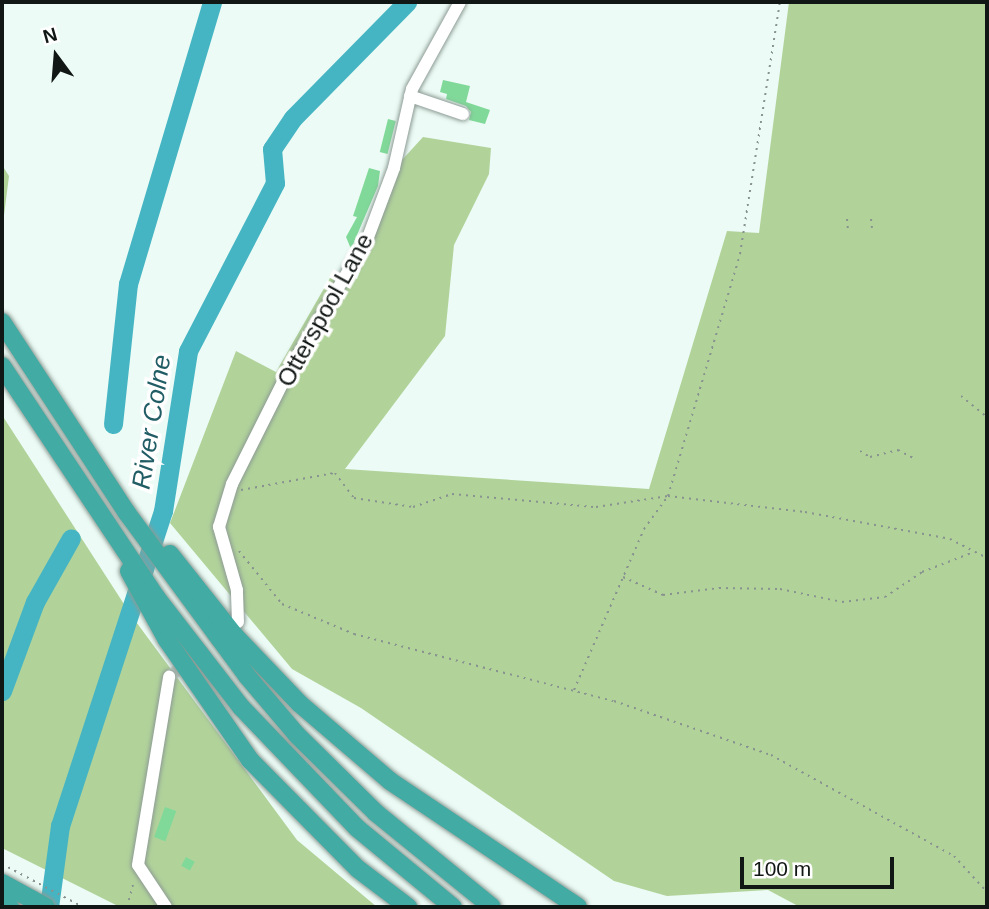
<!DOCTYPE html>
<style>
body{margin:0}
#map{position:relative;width:989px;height:909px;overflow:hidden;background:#ecfbf5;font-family:Arial,sans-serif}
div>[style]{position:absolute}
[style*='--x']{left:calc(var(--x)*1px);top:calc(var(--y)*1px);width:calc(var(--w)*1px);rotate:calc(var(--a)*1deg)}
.green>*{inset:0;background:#b1d39a}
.river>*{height:19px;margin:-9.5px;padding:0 9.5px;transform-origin:9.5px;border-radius:9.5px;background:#46b5c3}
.building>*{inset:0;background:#80d999;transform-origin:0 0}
.minor-tunnel>*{height:12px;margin-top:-6px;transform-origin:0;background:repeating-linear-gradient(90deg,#cbd9d3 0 12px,transparent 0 18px)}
.path>*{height:2px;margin-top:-1px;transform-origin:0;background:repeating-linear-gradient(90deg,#88938f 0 2px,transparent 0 7px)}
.roads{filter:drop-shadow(0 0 2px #8d9b95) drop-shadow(0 0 2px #8d9b95)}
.minor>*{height:12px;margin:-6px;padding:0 6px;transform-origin:6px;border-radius:6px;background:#fff}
.highway>*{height:18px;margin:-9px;padding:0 9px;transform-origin:9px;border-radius:9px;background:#42aba4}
span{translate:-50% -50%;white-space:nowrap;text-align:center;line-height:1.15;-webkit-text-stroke:7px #fff;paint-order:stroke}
.street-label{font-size:24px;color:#111715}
.water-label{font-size:26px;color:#215d65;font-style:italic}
.frame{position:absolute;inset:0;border:4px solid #111715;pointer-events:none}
.north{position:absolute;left:21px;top:21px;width:70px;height:70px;-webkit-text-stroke:5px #fff;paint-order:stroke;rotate:344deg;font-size:19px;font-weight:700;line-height:28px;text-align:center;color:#111715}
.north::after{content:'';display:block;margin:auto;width:24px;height:32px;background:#111715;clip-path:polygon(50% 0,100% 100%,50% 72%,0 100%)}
.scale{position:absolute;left:740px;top:857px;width:154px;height:32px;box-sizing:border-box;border:4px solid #111715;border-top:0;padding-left:9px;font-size:21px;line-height:24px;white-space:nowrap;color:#111715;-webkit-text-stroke:5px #fff;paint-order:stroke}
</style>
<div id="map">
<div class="green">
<div style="clip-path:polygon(789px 2px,987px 2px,987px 907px,800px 907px,768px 890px,667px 896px,614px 881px,361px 708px,292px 669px,170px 523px,236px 351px,276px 372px,334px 271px,357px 279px,402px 160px,423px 137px,491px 148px,489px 174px,454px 245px,445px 336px,345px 469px,649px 489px,727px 231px,759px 233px)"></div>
<div style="clip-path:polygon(2px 165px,9px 176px,2px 231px)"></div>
<div style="clip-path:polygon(2px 415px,131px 615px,297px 840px,377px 907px,120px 907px,2px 848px)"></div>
</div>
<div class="river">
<div style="--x:113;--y:424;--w:141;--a:-83.9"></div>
<div style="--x:128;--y:284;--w:294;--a:-73.4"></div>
<div style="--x:2;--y:691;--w:95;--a:-69.7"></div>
<div style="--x:35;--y:602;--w:73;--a:-60.6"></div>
<div style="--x:49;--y:907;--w:82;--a:-82.3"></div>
<div style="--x:60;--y:826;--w:331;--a:-71.9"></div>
<div style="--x:163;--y:511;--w:162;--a:-81.1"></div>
<div style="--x:188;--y:351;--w:189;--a:-62.6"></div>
<div style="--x:275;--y:183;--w:34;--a:-95"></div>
<div style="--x:272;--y:149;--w:37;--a:-56"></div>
<div style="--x:293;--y:118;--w:163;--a:-45.5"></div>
</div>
<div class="building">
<div style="clip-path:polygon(443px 80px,470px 86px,466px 102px,490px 110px,485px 124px,469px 120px,471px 112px,466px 106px,446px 99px,447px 94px,440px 92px)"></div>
<div style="left:388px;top:119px;width:8px;height:34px;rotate:14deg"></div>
<div style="clip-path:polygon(369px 168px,380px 171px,378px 186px,351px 249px,346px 237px,357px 217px,353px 216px)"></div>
<div style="left:165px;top:807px;width:12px;height:32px;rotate:20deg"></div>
<div style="left:186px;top:857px;width:10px;height:10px;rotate:29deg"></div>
</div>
<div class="minor-tunnel">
<div style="--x:169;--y:677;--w:70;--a:-38.7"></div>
</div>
<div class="path">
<div style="--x:847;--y:219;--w:11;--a:85"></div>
<div style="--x:871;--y:219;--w:9;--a:84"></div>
<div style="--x:961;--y:396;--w:33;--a:39"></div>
<div style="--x:860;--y:451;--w:12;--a:31"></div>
<div style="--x:870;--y:457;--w:29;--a:-14"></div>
<div style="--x:898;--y:450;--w:17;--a:28"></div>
<div style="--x:241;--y:490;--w:96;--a:-10.3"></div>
<div style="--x:335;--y:473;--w:31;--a:53"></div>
<div style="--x:354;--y:498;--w:60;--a:8.7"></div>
<div style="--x:413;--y:507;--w:41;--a:-18.4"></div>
<div style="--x:452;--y:494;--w:145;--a:5.2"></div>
<div style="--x:596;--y:507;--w:73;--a:-8.7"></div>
<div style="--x:668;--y:496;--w:138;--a:6.7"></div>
<div style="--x:805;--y:512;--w:147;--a:10.5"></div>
<div style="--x:950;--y:539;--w:42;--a:27.2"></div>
<div style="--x:239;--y:551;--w:68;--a:50.9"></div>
<div style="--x:282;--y:604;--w:78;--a:22.6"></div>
<div style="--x:354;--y:634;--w:268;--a:14.5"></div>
<div style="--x:614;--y:701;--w:166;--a:19"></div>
<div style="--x:771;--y:755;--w:209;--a:28.9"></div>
<div style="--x:954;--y:856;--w:49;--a:47.5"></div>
<div style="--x:623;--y:577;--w:44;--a:24.2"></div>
<div style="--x:663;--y:595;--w:56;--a:-7.1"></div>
<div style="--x:719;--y:588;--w:61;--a:0.9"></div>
<div style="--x:780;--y:589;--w:63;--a:11.8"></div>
<div style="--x:842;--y:602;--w:43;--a:-6.6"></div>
<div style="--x:885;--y:597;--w:45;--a:-34"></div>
<div style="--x:922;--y:572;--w:56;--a:-21"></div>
<div style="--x:574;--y:690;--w:176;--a:-66.5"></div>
<div style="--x:644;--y:529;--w:41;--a:-54"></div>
<div style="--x:668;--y:496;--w:252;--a:-73.4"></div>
<div style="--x:740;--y:254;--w:255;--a:-81"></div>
<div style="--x:2;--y:864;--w:92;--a:28"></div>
<div style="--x:127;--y:907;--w:27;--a:-75"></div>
</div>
<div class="roads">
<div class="minor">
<div style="--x:410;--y:96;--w:56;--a:18.8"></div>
<div style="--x:238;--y:622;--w:32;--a:-92"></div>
<div style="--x:237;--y:590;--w:66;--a:-105.9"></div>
<div style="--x:219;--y:527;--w:45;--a:-73.2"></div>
<div style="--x:232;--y:484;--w:130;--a:-63.4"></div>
<div style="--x:290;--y:368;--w:149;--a:-59"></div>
<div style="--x:367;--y:240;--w:77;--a:-69.4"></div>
<div style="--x:394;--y:168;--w:81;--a:-77.2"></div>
<div style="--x:412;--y:89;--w:99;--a:-61.1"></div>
<div style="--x:166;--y:907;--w:50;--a:-123.7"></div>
<div style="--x:138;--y:865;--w:191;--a:-80.6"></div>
</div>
<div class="highway">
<div style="--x:2;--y:322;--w:228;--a:56.8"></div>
<div style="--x:127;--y:513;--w:202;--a:53.6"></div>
<div style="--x:247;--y:676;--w:77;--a:49.7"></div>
<div style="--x:297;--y:735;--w:111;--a:44.6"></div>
<div style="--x:376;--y:813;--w:149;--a:39"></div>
<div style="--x:2;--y:366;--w:278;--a:56.3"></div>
<div style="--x:156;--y:597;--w:139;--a:52.3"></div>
<div style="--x:241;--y:707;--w:168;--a:46.2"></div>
<div style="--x:357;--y:828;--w:124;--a:39.5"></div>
<div style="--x:170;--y:554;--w:105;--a:51.6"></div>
<div style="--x:235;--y:636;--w:94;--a:46.3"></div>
<div style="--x:300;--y:704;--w:118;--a:40.5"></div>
<div style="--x:390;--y:781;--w:226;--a:33.8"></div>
<div style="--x:129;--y:571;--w:79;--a:61.2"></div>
<div style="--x:167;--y:640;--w:146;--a:55.3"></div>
<div style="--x:250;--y:760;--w:153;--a:45.3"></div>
<div style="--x:358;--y:869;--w:63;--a:37.2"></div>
<div style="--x:2;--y:883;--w:50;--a:28.6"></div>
<div style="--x:2;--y:903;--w:9;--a:27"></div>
</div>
</div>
<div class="street-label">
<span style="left:325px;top:310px;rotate:-61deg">Otterspool Lane</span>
</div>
<div class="water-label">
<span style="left:152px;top:422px;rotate:-81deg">River Colne</span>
</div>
<div class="frame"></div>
<div class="north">N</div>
<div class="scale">100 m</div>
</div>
